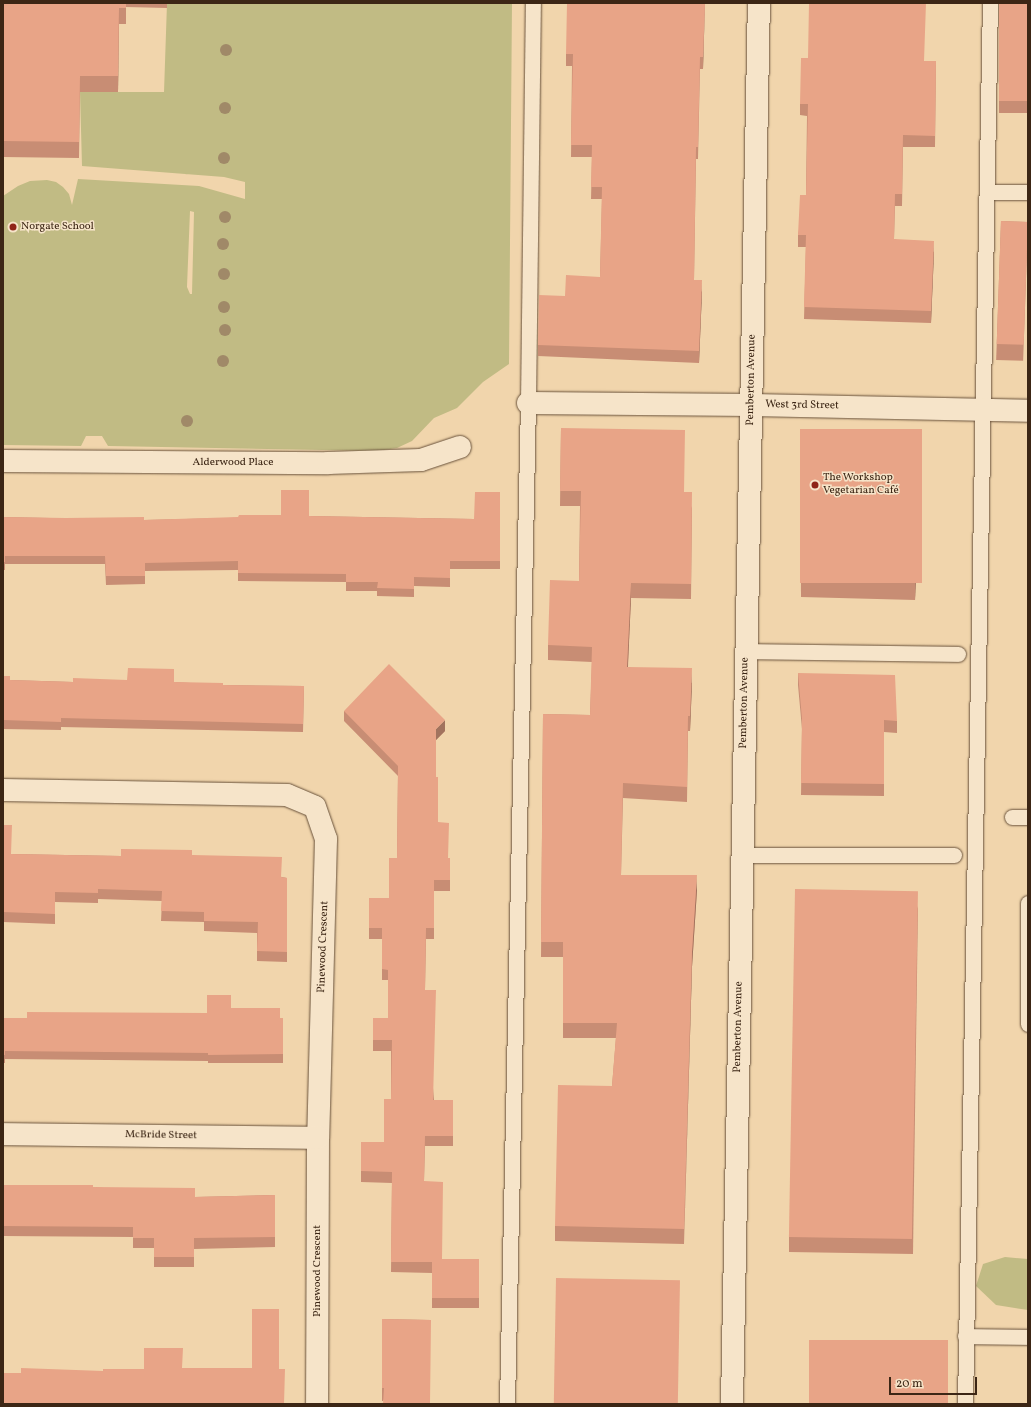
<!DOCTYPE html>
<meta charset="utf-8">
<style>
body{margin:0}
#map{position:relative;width:1031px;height:1407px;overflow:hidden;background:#f1d5ac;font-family:Vollkorn,serif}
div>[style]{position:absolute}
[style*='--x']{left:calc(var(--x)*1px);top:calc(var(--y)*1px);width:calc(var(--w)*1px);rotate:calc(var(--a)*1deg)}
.green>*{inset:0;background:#c1bb84}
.roads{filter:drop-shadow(0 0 1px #69523b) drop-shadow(0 0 1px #69523b)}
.service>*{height:15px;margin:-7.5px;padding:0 7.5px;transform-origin:7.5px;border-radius:7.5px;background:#f6e4c9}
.minor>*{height:22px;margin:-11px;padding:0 11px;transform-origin:11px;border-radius:11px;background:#f6e4c9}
.tertiary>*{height:22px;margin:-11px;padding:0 11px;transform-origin:11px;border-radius:11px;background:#f6e4c9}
.trees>*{width:12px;height:12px;margin:-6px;border-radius:50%;background:#a08968}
.wall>*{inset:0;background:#c88d74;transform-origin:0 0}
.shaded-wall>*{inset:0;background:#a2735e}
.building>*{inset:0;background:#e8a487;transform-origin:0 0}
.dots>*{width:11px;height:11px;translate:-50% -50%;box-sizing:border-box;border:2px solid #f6e4c9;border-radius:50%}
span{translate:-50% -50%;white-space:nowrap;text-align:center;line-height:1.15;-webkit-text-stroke:3px #f6e4c9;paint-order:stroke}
.poi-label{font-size:11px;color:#3c2615}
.left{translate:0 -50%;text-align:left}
.street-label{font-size:11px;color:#3c2615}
.frame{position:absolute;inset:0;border:4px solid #3c2615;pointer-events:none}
.scale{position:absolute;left:889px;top:1377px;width:88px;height:18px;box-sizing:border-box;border:2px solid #3c2615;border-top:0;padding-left:5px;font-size:12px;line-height:14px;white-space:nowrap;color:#3c2615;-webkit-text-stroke:3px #f6e4c9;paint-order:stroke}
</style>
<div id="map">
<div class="green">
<div style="clip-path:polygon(evenodd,167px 3px,512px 3px,509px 364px,483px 382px,457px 408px,434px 418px,412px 441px,397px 448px,377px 451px,108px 446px,102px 436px,86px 436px,81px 446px,3px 445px,3px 196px,18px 186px,30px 181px,47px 180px,56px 182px,63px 187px,69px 194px,72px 205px,78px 179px,199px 186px,245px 199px,245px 182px,224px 177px,82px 166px,80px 92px,164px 92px,167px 3px,190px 211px,194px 212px,192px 294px,190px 294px,187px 287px,190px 211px)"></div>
<div style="clip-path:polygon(1005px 1257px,1028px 1259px,1028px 1310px,996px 1305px,976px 1286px,983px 1264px)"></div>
</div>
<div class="roads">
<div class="service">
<div style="--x:987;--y:192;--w:41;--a:0"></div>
<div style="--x:746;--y:651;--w:212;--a:0.8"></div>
<div style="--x:1012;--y:817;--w:16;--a:0"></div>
<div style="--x:742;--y:855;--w:212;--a:0"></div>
<div style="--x:1028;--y:903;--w:121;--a:90"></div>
<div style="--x:965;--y:1336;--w:63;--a:0.9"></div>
<div style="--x:507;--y:1404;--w:1001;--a:-88.8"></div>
<div style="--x:528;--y:403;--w:400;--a:-89.3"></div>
<div style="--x:965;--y:1404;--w:1401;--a:-88.98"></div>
</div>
<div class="minor">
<div style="--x:528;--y:403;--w:224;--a:0.5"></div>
<div style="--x:752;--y:405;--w:276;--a:1.2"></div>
<div style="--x:3;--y:461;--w:325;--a:0.4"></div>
<div style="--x:328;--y:463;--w:93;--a:-1.8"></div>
<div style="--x:421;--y:460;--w:41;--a:-18.4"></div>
<div style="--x:3;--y:790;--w:284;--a:1"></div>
<div style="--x:287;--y:795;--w:30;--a:23"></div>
<div style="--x:315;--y:807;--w:34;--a:71"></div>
<div style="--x:326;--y:839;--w:299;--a:91.5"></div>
<div style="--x:318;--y:1138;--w:266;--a:90.2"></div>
<div style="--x:3;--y:1134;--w:315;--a:0.7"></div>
</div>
<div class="tertiary">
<div style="--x:732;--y:1404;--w:1401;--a:-88.9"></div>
</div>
</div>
<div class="trees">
<div style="left:226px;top:50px"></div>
<div style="left:225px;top:108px"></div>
<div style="left:224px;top:158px"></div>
<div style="left:225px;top:217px"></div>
<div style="left:223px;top:244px"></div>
<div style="left:224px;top:274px"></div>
<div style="left:224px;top:307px"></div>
<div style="left:225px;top:330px"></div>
<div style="left:223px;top:361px"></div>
<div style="left:187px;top:421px"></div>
</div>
<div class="wall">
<div style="clip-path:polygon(3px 3px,167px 3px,167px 8px,126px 7px,126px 24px,119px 24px,118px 92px,80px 92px,79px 158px,3px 157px)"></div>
<div style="clip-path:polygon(705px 3px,703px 69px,700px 69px,698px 159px,696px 159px,694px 280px,702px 292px,699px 363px,538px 356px,538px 345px,565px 296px,600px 277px,602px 199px,591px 199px,592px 157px,571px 157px,572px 66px,566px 66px,566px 54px)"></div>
<div style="left:999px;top:3px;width:29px;height:110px"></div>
<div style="clip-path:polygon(924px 61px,936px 61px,935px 147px,903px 147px,902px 206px,895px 206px,894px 239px,934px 252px,931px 323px,804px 319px,806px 247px,798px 247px,798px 235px,806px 195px,807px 116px,800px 115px,800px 104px)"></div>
<div style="left:1001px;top:221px;width:27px;height:139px;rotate:2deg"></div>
<div style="clip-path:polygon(561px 428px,684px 492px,692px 508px,691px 599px,631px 598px,628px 667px,692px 683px,690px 731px,688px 731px,687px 802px,623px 798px,621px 875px,697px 890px,692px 967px,684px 1244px,555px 1241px,555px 1226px,612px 1086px,616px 1038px,563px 1038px,563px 957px,541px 957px,543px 714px,590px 715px,592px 662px,548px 660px,548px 645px,579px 581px,580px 506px,560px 506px)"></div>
<div style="clip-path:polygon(800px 429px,922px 445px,915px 600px,801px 597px)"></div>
<div style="clip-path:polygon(500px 492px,500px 569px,450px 569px,450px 587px,414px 586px,414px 597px,377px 596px,377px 591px,346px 591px,346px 582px,238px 581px,238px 570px,145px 571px,145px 584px,106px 585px,105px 564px,5px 564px,5px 570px,3px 570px,3px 517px,144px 520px,309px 516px,474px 519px)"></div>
<div style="clip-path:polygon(798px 673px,897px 721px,897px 733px,884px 732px,884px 796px,801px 795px,802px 729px,798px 685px)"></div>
<div style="clip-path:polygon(3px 676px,10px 680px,73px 682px,174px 682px,223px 685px,304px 686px,303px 732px,61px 727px,61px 730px,3px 729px)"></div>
<div style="clip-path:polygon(344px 711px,445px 731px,436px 740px,436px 777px,438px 822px,448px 858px,450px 858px,450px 891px,434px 891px,434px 939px,426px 939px,425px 990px,434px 1100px,453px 1100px,453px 1146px,425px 1146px,424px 1181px,442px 1259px,479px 1259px,479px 1308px,432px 1308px,432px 1273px,391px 1272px,392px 1183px,361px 1182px,361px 1142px,384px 1142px,391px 1099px,391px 1051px,373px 1051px,373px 1018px,388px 1018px,388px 980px,382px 980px,382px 939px,369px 939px,369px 909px,389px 898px,397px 858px,398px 776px,344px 721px)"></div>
<div style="clip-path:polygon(3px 825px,11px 854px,121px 856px,192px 855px,282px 877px,287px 878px,287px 962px,257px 961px,257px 933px,204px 931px,204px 922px,161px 921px,162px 901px,98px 899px,98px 903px,55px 902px,55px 924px,3px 922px)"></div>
<div style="clip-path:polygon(918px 906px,913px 1254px,789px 1252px,789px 1237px)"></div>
<div style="clip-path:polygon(231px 1008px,280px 1018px,283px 1018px,283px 1063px,208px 1063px,208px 1061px,5px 1059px,5px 1063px,3px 1063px,3px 1018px,27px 1018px,207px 1013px)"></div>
<div style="clip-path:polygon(3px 1185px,93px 1187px,195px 1197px,275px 1195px,275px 1247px,194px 1249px,194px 1267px,154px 1267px,154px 1248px,133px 1248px,133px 1237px,3px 1236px)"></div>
<div style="clip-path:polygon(382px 1319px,431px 1320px,383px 1401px,382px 1401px)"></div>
</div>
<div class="shaded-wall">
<div style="clip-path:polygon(705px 3px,703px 69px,703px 57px)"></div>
<div style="clip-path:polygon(119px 8px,119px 24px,118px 92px,118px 76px)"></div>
<div style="clip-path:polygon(934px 241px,934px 252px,931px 323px,931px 311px)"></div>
<div style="clip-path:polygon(702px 280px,702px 292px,699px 363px,699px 351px)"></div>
<div style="clip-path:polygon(922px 430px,922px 445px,915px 600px,915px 586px)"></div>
<div style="clip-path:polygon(631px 583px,631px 598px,627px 683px,627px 667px)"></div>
<div style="clip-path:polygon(692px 668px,692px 683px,690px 731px,690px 716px)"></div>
<div style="clip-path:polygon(445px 720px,445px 731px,436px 740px,436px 729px)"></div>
<div style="clip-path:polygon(697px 875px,697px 890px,692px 967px,684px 1244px,692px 952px)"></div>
</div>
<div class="building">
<div style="clip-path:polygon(3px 3px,126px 3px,126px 8px,119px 8px,118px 76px,80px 76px,79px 142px,3px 141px)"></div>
<div style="clip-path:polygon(567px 3px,705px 3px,703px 57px,700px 57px,698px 147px,696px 147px,694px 280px,702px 280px,699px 351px,538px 345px,539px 295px,565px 296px,566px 275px,600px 277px,602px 187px,591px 187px,592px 145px,571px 145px,573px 54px,566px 54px)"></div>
<div style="clip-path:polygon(809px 3px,926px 3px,924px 61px,936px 61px,935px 136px,903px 135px,902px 194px,895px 194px,894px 239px,934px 241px,931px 311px,804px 307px,806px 235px,798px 235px,800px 195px,806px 195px,808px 104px,800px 104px,801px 58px,808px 58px)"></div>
<div style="left:999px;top:3px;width:29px;height:98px"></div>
<div style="left:1001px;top:221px;width:27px;height:123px;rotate:2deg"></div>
<div style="clip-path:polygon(561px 428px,685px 430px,684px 492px,692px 492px,691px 584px,631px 583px,627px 667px,692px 668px,690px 716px,688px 716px,687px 787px,623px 783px,621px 875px,697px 875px,692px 952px,684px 1229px,555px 1226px,558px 1085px,612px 1086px,617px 1023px,563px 1023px,563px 942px,541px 942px,543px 714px,590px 715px,592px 647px,548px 645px,550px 580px,579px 581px,581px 491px,560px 491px)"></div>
<div style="left:800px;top:429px;width:122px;height:154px"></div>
<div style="clip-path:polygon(281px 490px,309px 490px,309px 516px,474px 519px,475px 492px,500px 492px,500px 561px,450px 561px,450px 578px,414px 577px,414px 589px,377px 588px,378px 582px,346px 582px,346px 574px,238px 573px,238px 561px,145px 563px,145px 576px,106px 576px,105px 556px,5px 556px,5px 562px,3px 562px,3px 517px,66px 518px,144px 517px,144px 520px,238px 517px,239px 515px,281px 515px)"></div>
<div style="clip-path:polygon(389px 664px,445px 720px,436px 729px,436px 777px,438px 777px,438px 822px,449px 823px,448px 858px,450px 858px,450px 880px,434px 880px,434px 928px,426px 928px,425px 990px,436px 990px,433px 1100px,453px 1100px,453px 1136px,425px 1136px,424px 1181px,443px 1182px,442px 1259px,479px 1259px,479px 1298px,432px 1298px,432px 1262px,391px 1262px,392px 1172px,361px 1171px,361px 1142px,384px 1142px,384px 1099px,391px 1099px,392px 1040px,373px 1040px,373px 1018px,388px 1018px,388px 970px,382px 969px,382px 928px,369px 928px,369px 898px,389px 898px,389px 858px,397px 858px,398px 766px,344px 711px)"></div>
<div style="clip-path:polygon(128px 668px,174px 669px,174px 682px,223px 683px,223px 685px,304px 686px,303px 724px,61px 718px,61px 722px,3px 720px,3px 676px,10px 676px,10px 680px,73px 682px,73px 678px,127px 680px)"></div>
<div style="clip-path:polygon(798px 673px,895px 675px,897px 721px,884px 720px,884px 784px,801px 783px,802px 719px)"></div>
<div style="clip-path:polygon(3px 825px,12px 825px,11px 854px,121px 856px,121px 849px,192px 850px,192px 855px,282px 857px,281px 877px,287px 878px,287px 952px,257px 951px,258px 922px,204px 921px,204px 912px,161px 911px,162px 891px,98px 889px,98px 893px,55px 892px,55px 914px,3px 912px)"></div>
<div style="left:795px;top:889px;width:123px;height:348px;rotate:1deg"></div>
<div style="clip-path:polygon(207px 995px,231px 995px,231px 1008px,280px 1008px,280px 1018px,283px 1018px,283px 1054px,208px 1055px,208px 1053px,5px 1051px,5px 1055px,3px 1055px,3px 1018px,27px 1018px,27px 1012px,207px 1013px)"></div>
<div style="clip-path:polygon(3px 1185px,93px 1185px,93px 1187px,195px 1188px,195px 1197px,275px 1195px,275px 1237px,194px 1238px,194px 1257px,154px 1257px,154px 1238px,133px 1238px,133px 1227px,3px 1226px)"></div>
<div style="left:556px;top:1278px;width:124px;height:126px;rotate:1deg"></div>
<div style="clip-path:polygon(252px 1309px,279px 1309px,279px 1369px,285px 1369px,284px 1404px,3px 1404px,3px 1373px,21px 1373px,21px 1368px,103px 1371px,103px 1369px,144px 1369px,144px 1348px,183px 1348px,182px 1368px,252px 1368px)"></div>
<div style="clip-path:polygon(382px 1319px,431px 1320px,430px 1404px,383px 1404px,384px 1388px,382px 1388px)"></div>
<div style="left:809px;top:1340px;width:139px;height:64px"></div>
</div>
<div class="dots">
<div style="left:13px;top:227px;background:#8f2418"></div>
<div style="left:815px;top:485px;background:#8f2418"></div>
</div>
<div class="poi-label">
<span class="left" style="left:21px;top:227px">Norgate School</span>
<span class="left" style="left:823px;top:485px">The Workshop<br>Vegetarian Café</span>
</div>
<div class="street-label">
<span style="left:752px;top:380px;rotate:-89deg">Pemberton Avenue</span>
<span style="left:802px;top:406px;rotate:1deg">West 3rd Street</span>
<span style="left:233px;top:463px">Alderwood Place</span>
<span style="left:745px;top:703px;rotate:-89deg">Pemberton Avenue</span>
<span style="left:324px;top:947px;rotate:-88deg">Pinewood Crescent</span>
<span style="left:739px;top:1027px;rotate:-89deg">Pemberton Avenue</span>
<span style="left:161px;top:1136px;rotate:1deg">McBride Street</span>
<span style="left:318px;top:1271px;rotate:-90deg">Pinewood Crescent</span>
</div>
<div class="frame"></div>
<div class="scale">20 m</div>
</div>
